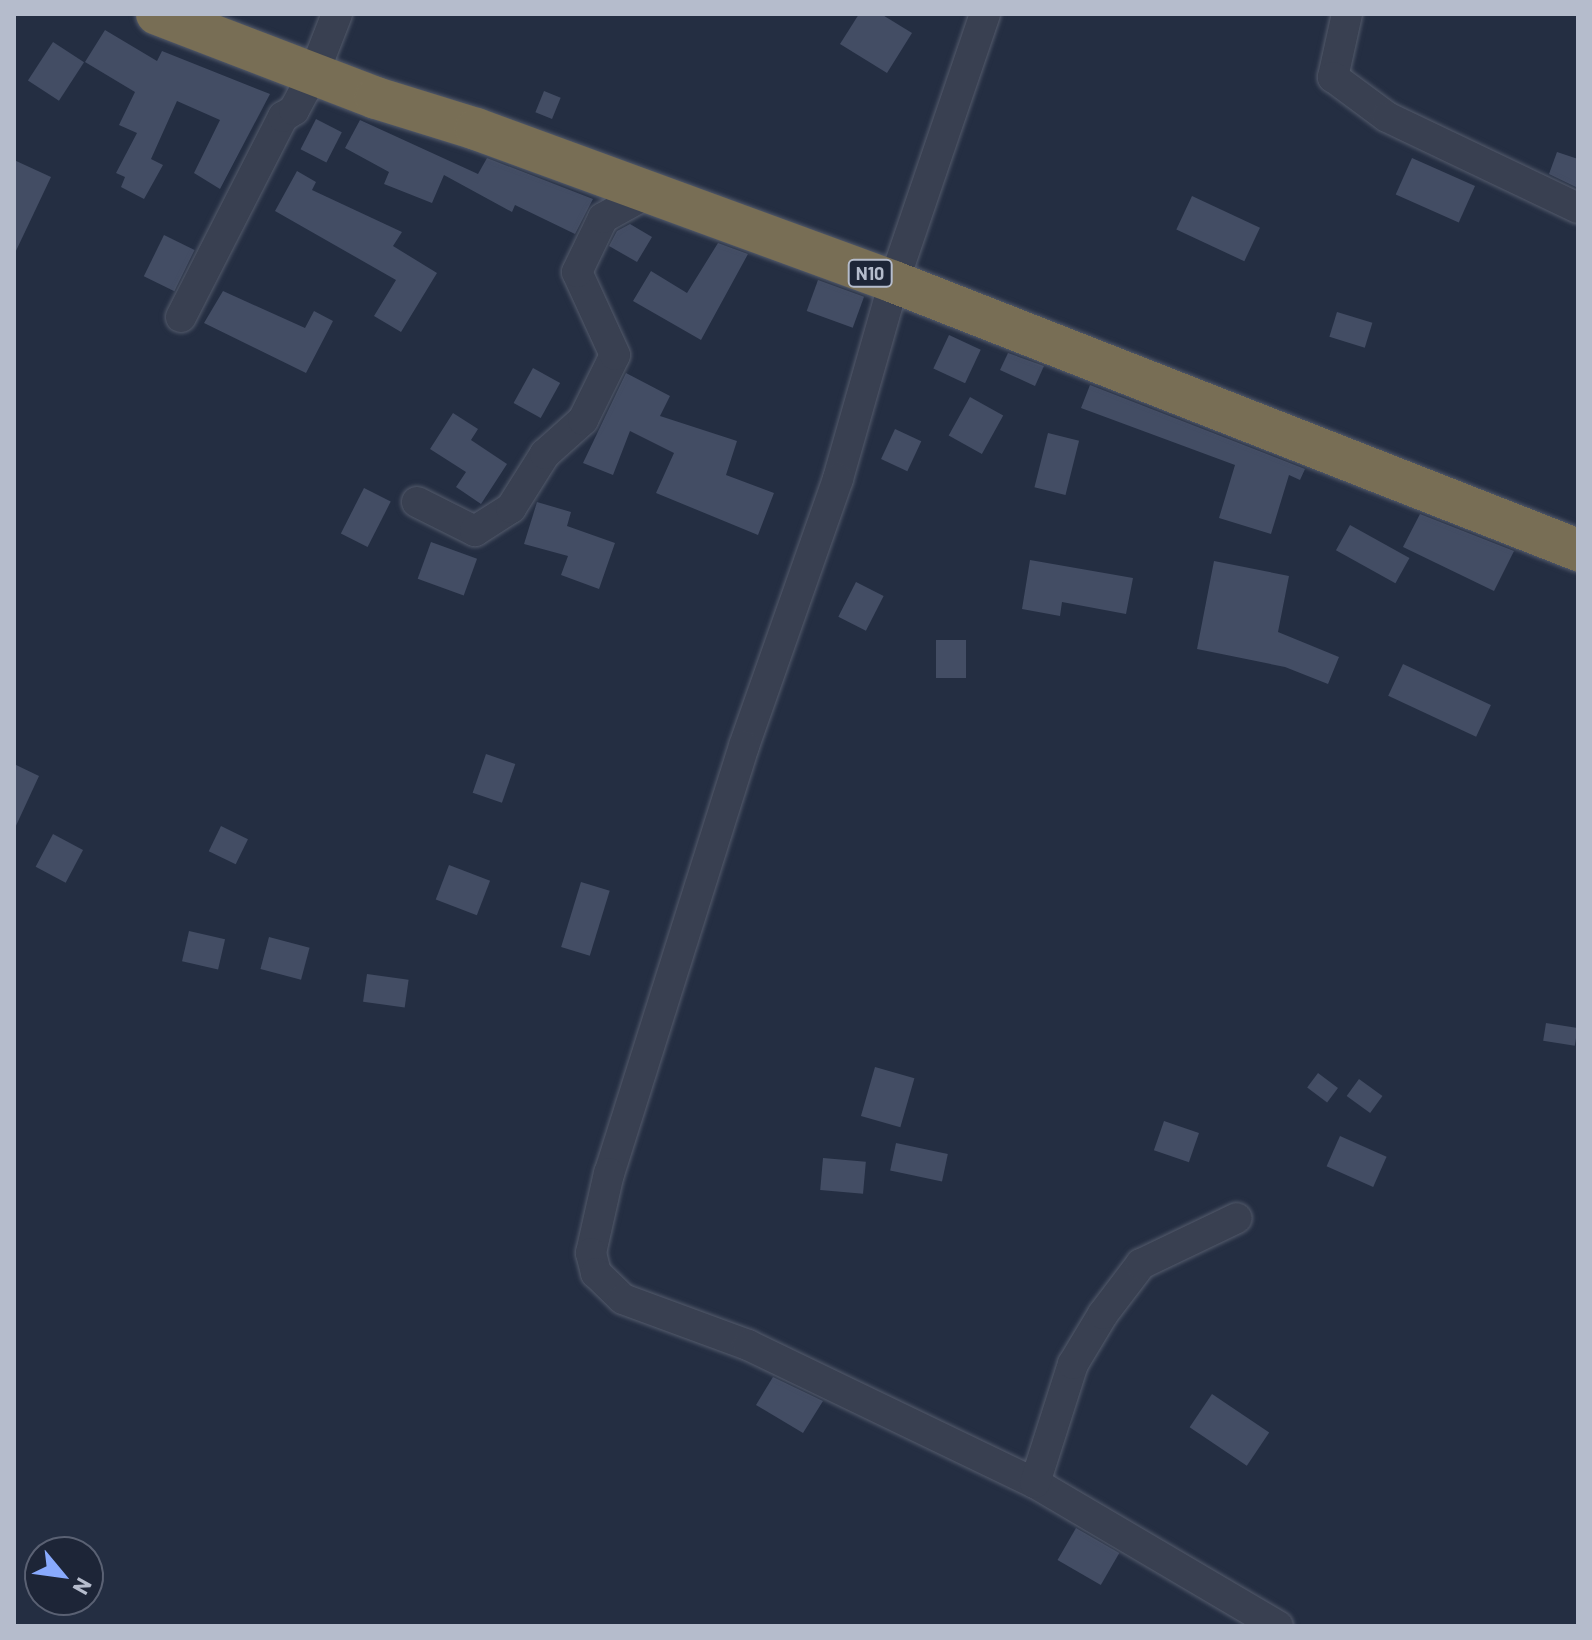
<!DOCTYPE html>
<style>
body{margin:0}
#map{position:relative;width:1592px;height:1640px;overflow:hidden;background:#242e42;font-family:Barlow,sans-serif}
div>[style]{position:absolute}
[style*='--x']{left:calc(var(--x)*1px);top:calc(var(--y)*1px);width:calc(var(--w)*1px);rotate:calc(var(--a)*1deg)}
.building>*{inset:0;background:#434d64;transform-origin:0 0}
.roads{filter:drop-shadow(0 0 2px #545b6c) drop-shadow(0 0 2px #545b6c)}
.minor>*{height:30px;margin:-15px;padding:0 15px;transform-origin:15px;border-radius:15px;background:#394051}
.highway>*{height:42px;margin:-21px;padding:0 21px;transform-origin:21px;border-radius:21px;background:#786e55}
span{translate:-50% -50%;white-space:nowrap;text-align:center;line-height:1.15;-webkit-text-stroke:7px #1d2537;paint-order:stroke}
.shield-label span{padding:2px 6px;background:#1d2537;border:2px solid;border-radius:6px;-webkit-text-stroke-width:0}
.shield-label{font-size:18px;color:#b5bccc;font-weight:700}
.frame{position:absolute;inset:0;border:16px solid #b5bccc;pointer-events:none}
.north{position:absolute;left:24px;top:1536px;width:80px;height:80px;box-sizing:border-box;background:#1d2537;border:2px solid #5a6173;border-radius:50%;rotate:119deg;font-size:22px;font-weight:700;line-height:32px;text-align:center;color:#b5bccc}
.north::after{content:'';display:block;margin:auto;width:28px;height:36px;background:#89aafd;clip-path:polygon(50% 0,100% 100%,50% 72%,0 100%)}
</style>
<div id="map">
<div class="building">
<div style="clip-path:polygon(859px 14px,881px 14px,912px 33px,887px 73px,840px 44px)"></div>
<div style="clip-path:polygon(105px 30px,157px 61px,162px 51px,270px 94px,220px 189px,194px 173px,220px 120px,177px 101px,151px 159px,163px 165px,144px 199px,121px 187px,125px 177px,116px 173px,137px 133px,119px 125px,135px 92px,85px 62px)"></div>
<div style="left:53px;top:42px;width:37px;height:46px;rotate:33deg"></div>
<div style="left:544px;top:91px;width:18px;height:23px;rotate:22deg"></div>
<div style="left:316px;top:119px;width:29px;height:34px;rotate:27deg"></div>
<div style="clip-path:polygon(360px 120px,478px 174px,487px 158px,593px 199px,575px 234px,515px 205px,512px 212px,444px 175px,432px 203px,384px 184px,389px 172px,345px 148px)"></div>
<div style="clip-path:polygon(1557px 152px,1578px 159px,1578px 188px,1549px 174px)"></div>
<div style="left:1412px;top:158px;width:69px;height:40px;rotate:24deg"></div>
<div style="clip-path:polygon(14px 160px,51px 177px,14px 255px)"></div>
<div style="clip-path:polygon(297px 171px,316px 182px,312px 190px,402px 232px,393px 246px,437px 273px,401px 332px,374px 316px,396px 280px,275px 211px)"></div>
<div style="left:1192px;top:196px;width:75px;height:37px;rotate:25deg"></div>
<div style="clip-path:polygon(630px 224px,652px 237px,637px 262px,609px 246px,617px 231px)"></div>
<div style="left:164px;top:235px;width:34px;height:46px;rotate:26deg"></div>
<div style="clip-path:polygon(718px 243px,748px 254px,701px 340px,633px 301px,651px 271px,687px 293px)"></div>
<div style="left:818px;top:280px;width:49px;height:33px;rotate:20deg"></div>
<div style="clip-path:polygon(223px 291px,305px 328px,314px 311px,333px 321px,306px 373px,204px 323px)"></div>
<div style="left:1337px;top:312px;width:37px;height:26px;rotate:17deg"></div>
<div style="left:949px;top:335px;width:35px;height:37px;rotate:25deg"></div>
<div style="clip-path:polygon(1008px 353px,1044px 366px,1035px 386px,1000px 370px)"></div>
<div style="left:533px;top:368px;width:31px;height:40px;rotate:29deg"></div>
<div style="clip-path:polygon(626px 373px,670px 396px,660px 416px,737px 441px,726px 475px,774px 493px,758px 535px,656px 493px,674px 453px,630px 431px,613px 475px,583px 463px)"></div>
<div style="clip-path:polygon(1090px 385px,1305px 469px,1300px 480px,1289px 475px,1271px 534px,1219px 518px,1235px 465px,1081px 408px)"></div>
<div style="left:970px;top:397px;width:38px;height:44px;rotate:29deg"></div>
<div style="clip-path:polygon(453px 413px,478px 429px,471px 440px,507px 464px,481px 504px,456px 487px,466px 472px,430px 449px)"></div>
<div style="left:895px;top:429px;width:29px;height:33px;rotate:25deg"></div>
<div style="left:1048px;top:433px;width:32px;height:56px;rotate:14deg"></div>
<div style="left:364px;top:488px;width:30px;height:51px;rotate:27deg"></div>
<div style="clip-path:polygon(537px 502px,571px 512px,567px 526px,615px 543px,599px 589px,561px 575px,568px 556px,524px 544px)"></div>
<div style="clip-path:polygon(1420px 514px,1514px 551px,1494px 591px,1403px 547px)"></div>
<div style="left:1350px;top:525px;width:68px;height:29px;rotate:29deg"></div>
<div style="left:431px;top:542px;width:49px;height:39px;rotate:20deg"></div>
<div style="clip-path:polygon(1030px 560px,1133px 578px,1126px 614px,1062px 602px,1060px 616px,1022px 609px)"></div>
<div style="clip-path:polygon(1214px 561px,1289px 576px,1278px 632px,1339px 657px,1328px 684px,1285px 667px,1197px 649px)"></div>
<div style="left:856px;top:582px;width:31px;height:39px;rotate:27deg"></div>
<div style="left:936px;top:640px;width:30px;height:38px"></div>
<div style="left:1403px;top:664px;width:97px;height:35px;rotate:25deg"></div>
<div style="left:486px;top:754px;width:31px;height:41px;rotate:19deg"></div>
<div style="clip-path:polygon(14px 764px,39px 776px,14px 830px)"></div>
<div style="left:221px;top:826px;width:30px;height:28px;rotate:26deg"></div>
<div style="left:53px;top:834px;width:34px;height:37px;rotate:28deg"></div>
<div style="left:449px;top:865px;width:44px;height:37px;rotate:21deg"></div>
<div style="left:581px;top:882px;width:30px;height:68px;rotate:17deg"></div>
<div style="left:189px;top:931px;width:37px;height:31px;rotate:13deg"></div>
<div style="left:269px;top:937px;width:42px;height:33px;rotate:15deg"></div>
<div style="left:367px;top:974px;width:42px;height:28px;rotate:8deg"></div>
<div style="left:1546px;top:1023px;width:32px;height:18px;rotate:9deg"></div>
<div style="left:875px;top:1067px;width:41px;height:51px;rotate:16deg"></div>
<div style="left:1318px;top:1073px;width:25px;height:18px;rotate:37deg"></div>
<div style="left:1359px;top:1079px;width:29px;height:21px;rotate:36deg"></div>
<div style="left:1164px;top:1121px;width:37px;height:31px;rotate:19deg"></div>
<div style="left:1340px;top:1136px;width:51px;height:33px;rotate:24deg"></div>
<div style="left:896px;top:1143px;width:53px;height:28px;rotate:12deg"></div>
<div style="left:823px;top:1158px;width:43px;height:32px;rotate:5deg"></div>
<div style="clip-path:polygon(773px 1377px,823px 1401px,803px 1433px,756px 1405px)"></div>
<div style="left:1212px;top:1394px;width:69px;height:40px;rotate:34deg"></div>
<div style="left:1076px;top:1528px;width:50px;height:37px;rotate:30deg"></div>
</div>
<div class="roads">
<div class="minor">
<div style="--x:985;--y:14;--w:283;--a:108.8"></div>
<div style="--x:894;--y:282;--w:205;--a:105.9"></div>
<div style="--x:838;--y:479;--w:283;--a:109.4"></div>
<div style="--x:744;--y:746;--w:448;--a:107.5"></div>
<div style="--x:609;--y:1173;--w:82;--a:102.7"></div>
<div style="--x:591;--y:1253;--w:21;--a:76"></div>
<div style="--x:596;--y:1273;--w:37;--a:44"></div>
<div style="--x:623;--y:1299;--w:133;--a:20.2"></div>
<div style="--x:748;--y:1345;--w:318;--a:25.7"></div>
<div style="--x:1035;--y:1483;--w:282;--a:30.5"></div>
<div style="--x:1347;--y:14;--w:65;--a:102.5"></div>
<div style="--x:1333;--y:77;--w:67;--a:36.5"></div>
<div style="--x:1387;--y:117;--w:212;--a:25.5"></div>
<div style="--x:181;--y:317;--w:225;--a:-63"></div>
<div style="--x:283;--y:117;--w:13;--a:-32"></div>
<div style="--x:294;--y:110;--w:42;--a:-61.6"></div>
<div style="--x:314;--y:73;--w:63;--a:-68.7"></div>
<div style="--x:417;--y:502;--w:65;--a:26.6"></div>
<div style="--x:475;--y:531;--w:43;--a:-32.6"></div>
<div style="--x:511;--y:508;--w:64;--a:-57.8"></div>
<div style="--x:545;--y:454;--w:51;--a:-41.8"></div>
<div style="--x:583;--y:420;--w:72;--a:-63.8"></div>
<div style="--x:615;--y:355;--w:91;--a:-114.6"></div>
<div style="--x:577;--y:272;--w:60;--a:-64.3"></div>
<div style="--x:603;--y:218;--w:49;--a:-29.2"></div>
<div style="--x:1035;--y:1483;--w:125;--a:-72.3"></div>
<div style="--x:1073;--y:1364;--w:58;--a:-59"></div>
<div style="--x:1103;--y:1314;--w:63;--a:-52.8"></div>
<div style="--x:1141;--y:1264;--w:106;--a:-25.6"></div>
</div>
<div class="highway">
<div style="--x:157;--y:14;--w:235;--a:21"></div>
<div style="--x:376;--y:98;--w:105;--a:17.2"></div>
<div style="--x:476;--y:129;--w:445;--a:20.1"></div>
<div style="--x:894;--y:282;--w:735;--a:21.4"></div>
</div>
</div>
<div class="shield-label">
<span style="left:870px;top:273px">N10</span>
</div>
<div class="frame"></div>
<div class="north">N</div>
</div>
